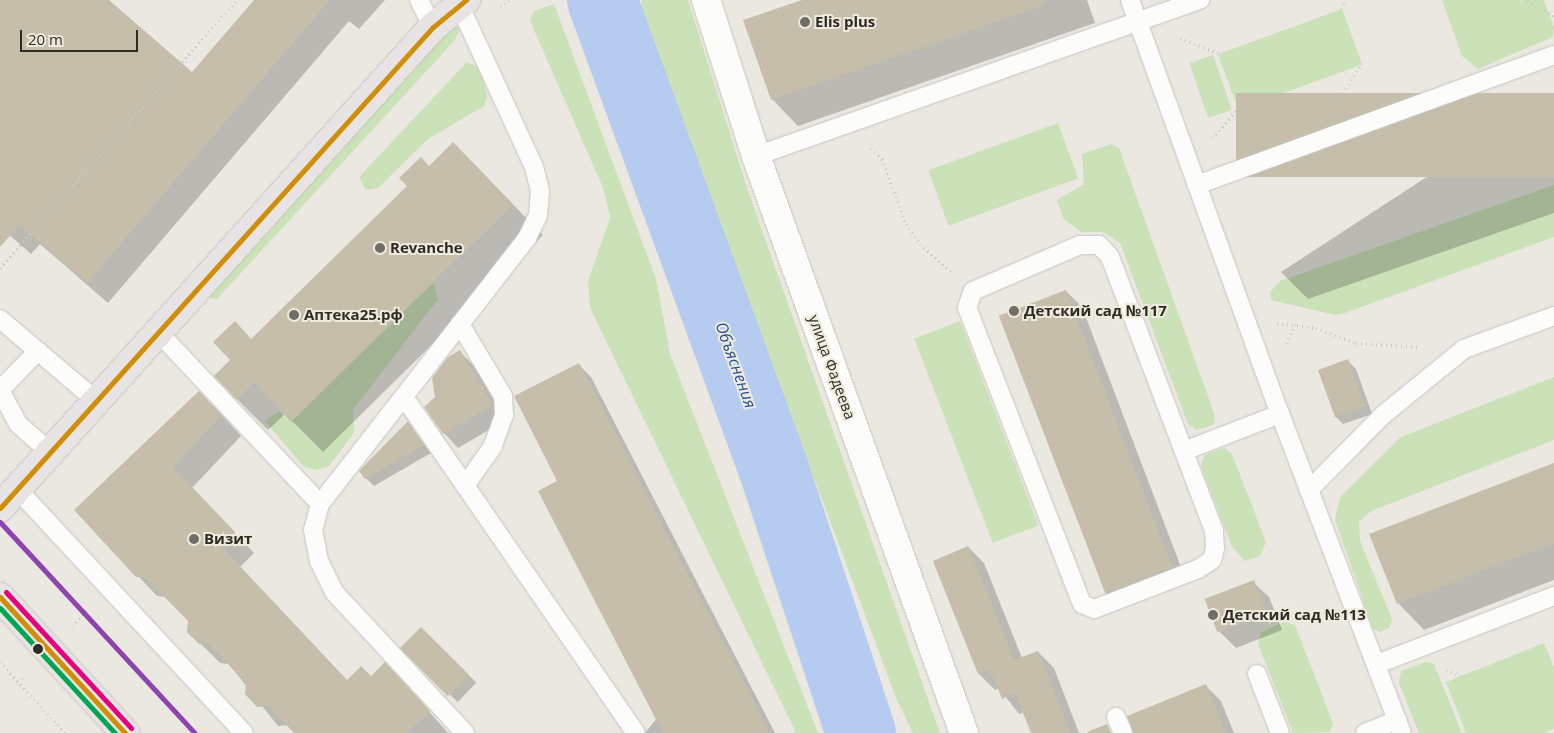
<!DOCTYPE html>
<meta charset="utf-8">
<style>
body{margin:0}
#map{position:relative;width:1554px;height:733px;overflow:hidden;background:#eae8e0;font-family:"Open Sans",sans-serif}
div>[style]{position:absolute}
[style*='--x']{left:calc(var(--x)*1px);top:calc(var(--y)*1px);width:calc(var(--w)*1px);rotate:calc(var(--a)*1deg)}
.green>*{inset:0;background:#cbe2b8;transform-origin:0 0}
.shadow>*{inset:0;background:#0003;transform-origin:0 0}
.river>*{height:70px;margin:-35px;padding:0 35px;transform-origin:35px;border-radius:35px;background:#b5cbef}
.building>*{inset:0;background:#c4beaa;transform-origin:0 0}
.path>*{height:3px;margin-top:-1.5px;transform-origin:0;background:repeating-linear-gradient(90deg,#c8c8c6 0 1px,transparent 0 5px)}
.roads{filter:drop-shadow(0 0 1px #c8c6c1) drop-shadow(0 0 1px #c8c6c1)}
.lane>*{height:18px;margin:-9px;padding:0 9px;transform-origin:9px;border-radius:9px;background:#fcfcfa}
.street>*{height:28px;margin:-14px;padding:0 14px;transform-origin:14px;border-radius:14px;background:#fcfcfa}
.primary>*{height:28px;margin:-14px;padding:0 14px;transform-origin:14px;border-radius:14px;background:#e8e4e3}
.bus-1>*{height:5px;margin:-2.5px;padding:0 2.5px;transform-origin:2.5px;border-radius:2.5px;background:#cf8d08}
.bus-2>*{height:5px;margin:-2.5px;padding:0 2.5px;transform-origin:2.5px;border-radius:2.5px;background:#00a651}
.bus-3>*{height:5px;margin:-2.5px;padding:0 2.5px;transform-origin:2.5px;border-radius:2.5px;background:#e5007d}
.tram-1>*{height:5px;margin:-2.5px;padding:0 2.5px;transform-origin:2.5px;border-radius:2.5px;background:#8e44ad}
.dots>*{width:14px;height:14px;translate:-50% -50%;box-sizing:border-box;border:2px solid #eeeadc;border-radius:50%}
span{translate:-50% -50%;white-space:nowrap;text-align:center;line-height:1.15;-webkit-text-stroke:4px #eeeadc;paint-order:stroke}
.poi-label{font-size:15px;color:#2d2b26;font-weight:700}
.left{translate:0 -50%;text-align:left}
.street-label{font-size:15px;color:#2d2b26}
.water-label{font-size:16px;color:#234e9e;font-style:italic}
.scale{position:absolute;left:20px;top:30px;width:118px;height:22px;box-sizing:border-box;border:2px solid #2d2b26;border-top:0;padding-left:6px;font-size:15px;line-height:18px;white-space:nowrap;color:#2d2b26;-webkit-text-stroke:4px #eeeadc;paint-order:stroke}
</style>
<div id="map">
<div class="green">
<div style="clip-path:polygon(642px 0,688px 0,747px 188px,940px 733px,913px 733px,896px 698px,639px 8px)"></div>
<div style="clip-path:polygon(1442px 0,1544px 0,1554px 27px,1553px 37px,1478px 69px,1462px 56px)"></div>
<div style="clip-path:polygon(554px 4px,656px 279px,670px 354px,818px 733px,796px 733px,590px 308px,588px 281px,610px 218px,604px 190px,530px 21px,534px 11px)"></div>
<div style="left:1342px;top:9px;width:59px;height:132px;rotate:70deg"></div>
<div style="clip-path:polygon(452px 25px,460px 29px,455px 40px,217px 299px,210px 298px,207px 295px)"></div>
<div style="left:1213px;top:55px;width:58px;height:25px;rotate:71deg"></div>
<div style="clip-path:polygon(467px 62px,478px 67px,483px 77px,487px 96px,484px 106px,428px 139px,378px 188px,366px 190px,359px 177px)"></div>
<div style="left:1058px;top:123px;width:59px;height:138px;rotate:70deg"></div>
<div style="clip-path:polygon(1111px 144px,1119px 148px,1214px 413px,1215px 424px,1197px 430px,1188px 424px,1120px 243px,1103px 232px,1081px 232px,1063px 218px,1057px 200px,1084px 184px,1082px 154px)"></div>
<div style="clip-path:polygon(1554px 185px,1554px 237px,1345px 313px,1335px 315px,1271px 300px,1270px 292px,1280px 281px)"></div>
<div style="clip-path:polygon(433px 282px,438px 299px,353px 410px,354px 433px,329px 466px,317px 470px,303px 466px,265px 421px,279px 411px,290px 421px)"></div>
<div style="left:960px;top:321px;width:219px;height:49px;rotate:69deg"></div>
<div style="clip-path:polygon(1554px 377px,1554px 440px,1371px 511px,1359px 522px,1360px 541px,1392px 619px,1390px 627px,1381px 632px,1373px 629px,1335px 520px,1340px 497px,1401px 437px)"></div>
<div style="clip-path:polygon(1224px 448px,1232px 454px,1266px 542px,1260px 556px,1245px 561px,1232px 547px,1201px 466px,1204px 455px)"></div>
<div style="clip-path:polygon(1284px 622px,1295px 625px,1333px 723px,1330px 732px,1293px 733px,1258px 644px,1261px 632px)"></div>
<div style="clip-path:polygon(1544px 643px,1554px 667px,1554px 729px,1544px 733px,1466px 733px,1446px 682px)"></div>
<div style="clip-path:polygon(1425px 662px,1434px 664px,1462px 733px,1419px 733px,1399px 683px,1401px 671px)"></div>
</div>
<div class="shadow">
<div style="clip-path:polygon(0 0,107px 0,192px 73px,255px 0,385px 0,359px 29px,349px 21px,108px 303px,40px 244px,31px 254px,0 227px)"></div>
<div style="clip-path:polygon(806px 0,1087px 0,1095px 23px,798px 126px,772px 99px)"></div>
<div style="clip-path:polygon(1554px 94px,1554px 213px,1308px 299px,1281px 272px)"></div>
<div style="clip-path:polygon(453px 144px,543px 235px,323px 452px,285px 414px,268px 430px,237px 399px,252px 340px)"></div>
<div style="clip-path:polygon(1066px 291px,1082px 307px,1187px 583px,1121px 608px,1105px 592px)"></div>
<div style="clip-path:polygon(460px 352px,474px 366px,506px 420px,458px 448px,444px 433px,437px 397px)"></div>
<div style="clip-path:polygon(1348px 361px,1356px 369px,1372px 414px,1343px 424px,1335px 416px)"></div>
<div style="clip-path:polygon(578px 364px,591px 377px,775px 733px,645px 733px,657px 718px,558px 482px)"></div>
<div style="clip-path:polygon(219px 412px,241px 436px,192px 488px,254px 553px,240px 567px,347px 681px,371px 678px,405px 684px,448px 733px,295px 733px,288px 725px,278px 726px,229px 664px,220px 663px,200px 643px,189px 621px,166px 597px,157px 596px,76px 510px)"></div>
<div style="clip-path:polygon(408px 423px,431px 453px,374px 486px,366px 478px)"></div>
<div style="clip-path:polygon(1554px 464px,1554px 580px,1424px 630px,1398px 603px)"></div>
<div style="clip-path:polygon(968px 547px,984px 563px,1022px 658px,1038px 652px,1054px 668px,1079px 733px,1032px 733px,1024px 712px,1019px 714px,999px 688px,995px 690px,979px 674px,935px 562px)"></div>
<div style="clip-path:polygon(1253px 582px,1269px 597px,1282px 630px,1236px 648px,1220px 632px)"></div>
<div style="left:421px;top:629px;width:77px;height:27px;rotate:44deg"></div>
<div style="clip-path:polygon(1205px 685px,1221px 701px,1234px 733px,1144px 733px)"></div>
</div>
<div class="river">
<div style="--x:602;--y:0;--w:497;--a:69.9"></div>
<div style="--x:773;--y:467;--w:280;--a:71.7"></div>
</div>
<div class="building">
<div style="clip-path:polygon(0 0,109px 0,192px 72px,254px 0,330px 0,87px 283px,19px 225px,0 247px)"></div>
<div style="clip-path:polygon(802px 0,1044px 0,1045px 5px,771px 100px,743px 20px)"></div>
<div style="left:1554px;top:93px;width:84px;height:318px;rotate:90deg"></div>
<div style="clip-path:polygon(453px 142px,513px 204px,291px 422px,254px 382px,237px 400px,214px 376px,230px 360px,213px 342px,235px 321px,251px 339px,407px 186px,399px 178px,421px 157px,429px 166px)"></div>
<div style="left:1066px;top:290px;width:297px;height:72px;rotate:69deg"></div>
<div style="clip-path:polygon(460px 350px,493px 405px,443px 434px,424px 407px,435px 397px,432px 378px,448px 357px)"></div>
<div style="left:1348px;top:359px;width:50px;height:32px;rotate:70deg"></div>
<div style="clip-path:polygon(579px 363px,770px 733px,663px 733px,538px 491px,557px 481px,514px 396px)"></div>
<div style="clip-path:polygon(199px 391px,222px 415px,173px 467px,235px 532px,221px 546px,347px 680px,361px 666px,371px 676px,385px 662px,430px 711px,407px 733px,294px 733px,268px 706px,257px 707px,245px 694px,246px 684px,228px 664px,209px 644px,199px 644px,187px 632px,188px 621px,145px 577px,136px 577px,74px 510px)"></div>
<div style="clip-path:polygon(408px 421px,424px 445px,365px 479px,359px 471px)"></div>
<div style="clip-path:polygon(1554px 463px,1554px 543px,1397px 604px,1369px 534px)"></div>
<div style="clip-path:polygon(968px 546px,1014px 660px,1038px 651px,1071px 733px,1031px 733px,1015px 693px,1002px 699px,990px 669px,978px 674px,933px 561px)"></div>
<div style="left:1254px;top:580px;width:36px;height:53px;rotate:69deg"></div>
<div style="left:421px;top:627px;width:68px;height:30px;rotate:45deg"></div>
<div style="clip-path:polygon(1206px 684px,1226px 733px,1133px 733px,1127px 716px)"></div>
<div style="clip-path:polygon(1107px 724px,1111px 733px,1088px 733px,1087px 732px)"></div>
</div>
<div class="path">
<div style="--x:1527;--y:0;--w:31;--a:31"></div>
<div style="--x:501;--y:7;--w:11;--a:-38"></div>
<div style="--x:1342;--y:9;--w:9;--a:-72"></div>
<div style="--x:1180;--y:38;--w:41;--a:21.5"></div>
<div style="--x:1337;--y:101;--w:45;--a:-56"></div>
<div style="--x:1212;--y:138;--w:39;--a:-48"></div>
<div style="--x:871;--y:148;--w:16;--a:45"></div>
<div style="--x:882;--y:159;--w:69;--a:69.7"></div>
<div style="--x:906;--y:224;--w:24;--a:55"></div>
<div style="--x:920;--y:244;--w:42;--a:42.1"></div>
<div style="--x:0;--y:268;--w:358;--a:-48.5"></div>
<div style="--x:1277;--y:323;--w:39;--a:7"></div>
<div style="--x:1316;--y:328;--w:43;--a:20.6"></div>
<div style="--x:1356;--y:343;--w:64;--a:3.6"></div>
<div style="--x:1286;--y:343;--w:21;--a:-62"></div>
<div style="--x:72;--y:626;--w:24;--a:-48"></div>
<div style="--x:0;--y:662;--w:96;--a:47.5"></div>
<div style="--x:1446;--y:670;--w:16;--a:22"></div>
<div style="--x:18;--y:682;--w:10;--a:-45"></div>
</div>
<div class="roads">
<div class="lane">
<div style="--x:419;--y:0;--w:30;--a:63"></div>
<div style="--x:1130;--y:0;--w:440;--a:70.1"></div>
<div style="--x:1280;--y:414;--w:342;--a:69.1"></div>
<div style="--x:756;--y:156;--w:471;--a:-19.4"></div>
<div style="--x:1197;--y:185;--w:380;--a:-20"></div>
<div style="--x:1080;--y:245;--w:19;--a:0"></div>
<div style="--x:1099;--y:245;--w:16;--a:47"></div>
<div style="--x:1110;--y:257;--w:293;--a:69.2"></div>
<div style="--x:1214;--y:531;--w:17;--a:87"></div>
<div style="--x:1215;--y:548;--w:12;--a:104"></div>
<div style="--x:1212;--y:560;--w:17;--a:147"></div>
<div style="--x:1198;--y:569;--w:111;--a:159"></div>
<div style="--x:1094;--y:609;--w:13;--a:-157"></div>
<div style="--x:1082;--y:604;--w:318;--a:-111.2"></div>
<div style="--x:967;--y:308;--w:18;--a:-71"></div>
<div style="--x:973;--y:291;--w:116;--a:-23.3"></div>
<div style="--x:0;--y:319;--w:128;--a:40.3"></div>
<div style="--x:460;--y:324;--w:84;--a:59.2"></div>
<div style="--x:503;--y:396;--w:19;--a:87"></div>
<div style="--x:504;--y:415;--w:33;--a:110"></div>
<div style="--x:493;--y:446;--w:45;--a:125.1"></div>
<div style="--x:159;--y:333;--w:235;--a:46.7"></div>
<div style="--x:320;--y:504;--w:27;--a:105"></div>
<div style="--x:313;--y:530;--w:32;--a:79"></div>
<div style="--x:319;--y:561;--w:34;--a:64"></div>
<div style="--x:334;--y:592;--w:192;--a:47.1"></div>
<div style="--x:38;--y:351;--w:54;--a:134.3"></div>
<div style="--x:0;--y:390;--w:38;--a:62"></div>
<div style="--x:18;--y:424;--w:43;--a:41.2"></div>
<div style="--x:404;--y:397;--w:408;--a:55.4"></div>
<div style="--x:1184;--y:451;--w:103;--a:-21.1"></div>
<div style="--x:17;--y:489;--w:333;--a:47.1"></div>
<div style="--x:1309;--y:490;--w:105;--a:-45.4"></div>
<div style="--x:1383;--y:415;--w:104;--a:-39.2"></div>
<div style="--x:1464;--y:349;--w:96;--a:-20.1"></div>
<div style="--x:320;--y:504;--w:337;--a:-52.1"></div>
<div style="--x:527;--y:238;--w:25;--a:-64"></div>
<div style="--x:538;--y:215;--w:24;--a:-85"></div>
<div style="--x:540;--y:191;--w:25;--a:-104"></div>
<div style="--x:534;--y:167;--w:179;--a:-114.7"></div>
<div style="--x:1377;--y:664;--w:190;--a:-21"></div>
<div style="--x:1257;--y:674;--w:63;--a:68.7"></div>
<div style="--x:1116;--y:717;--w:17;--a:66"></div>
<div style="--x:1365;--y:733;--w:35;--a:-22"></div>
</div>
<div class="street">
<div style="--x:706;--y:0;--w:164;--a:72.2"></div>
<div style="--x:756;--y:156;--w:613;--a:70.18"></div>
</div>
<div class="primary">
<div style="--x:0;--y:508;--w:647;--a:-48.01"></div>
<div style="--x:433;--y:27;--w:43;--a:-39.3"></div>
<div style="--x:0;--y:597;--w:185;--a:47.4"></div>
</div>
</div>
<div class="bus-1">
<div style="--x:0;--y:508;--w:647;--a:-48.01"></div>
<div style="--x:433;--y:27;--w:43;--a:-39.3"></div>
<div style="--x:0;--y:597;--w:185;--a:47.4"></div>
</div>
<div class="bus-2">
<div style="--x:0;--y:608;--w:170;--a:47.4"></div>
</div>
<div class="bus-3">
<div style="--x:6;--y:592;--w:185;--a:47.4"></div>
</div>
<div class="tram-1">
<div style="--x:0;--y:522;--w:287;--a:47.3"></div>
</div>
<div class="dots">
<div style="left:805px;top:22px;background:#6f6d67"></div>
<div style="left:380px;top:248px;background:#6f6d67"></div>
<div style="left:1014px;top:311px;background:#6f6d67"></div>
<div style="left:294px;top:315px;background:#6f6d67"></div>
<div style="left:194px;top:539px;background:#6f6d67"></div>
<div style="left:1213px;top:615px;background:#6f6d67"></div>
<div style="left:38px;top:649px;background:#2d2b26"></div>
</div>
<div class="poi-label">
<span class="left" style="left:815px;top:22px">Elis plus</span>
<span class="left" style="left:390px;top:248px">Revanche</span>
<span class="left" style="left:1024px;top:311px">Детский сад №117</span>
<span class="left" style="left:304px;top:315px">Аптека25.рф</span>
<span class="left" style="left:204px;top:539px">Визит</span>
<span class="left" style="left:1223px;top:615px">Детский сад №113</span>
</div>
<div class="street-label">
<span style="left:832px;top:367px;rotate:70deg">улица Фадеева</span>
</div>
<div class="water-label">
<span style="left:736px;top:365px;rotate:70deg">Объяснения</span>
</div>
<div class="scale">20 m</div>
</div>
